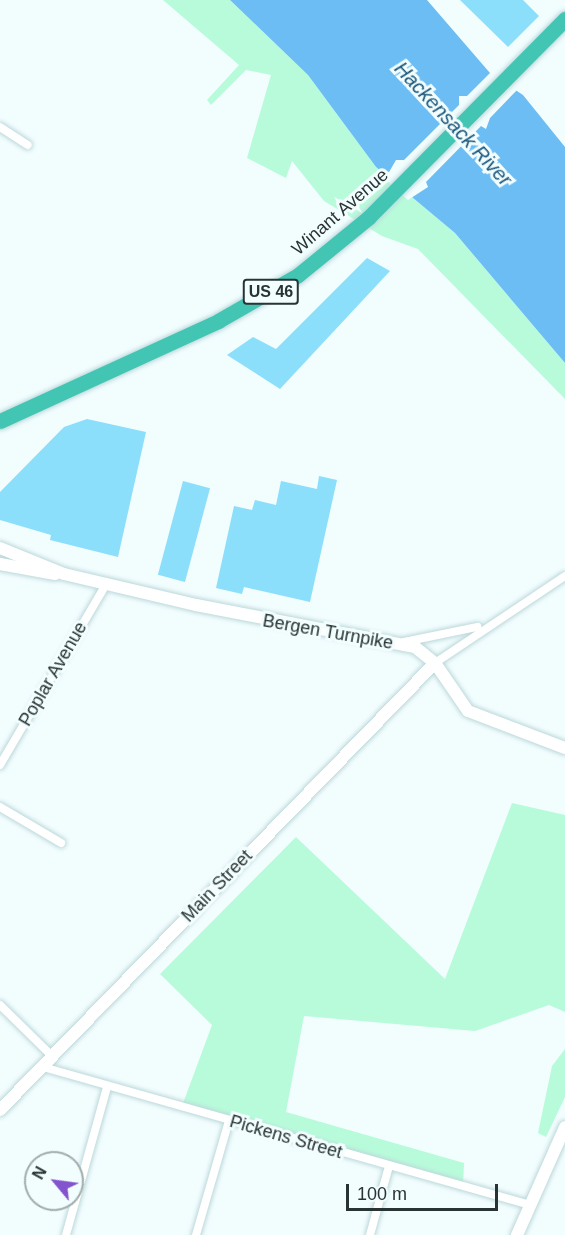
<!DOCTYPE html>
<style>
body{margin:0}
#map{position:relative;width:565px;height:1235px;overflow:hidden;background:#f2fdfe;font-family:Helvetica,sans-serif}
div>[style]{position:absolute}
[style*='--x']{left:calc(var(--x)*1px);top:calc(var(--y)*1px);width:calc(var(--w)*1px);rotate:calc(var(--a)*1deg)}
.green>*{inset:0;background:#b8fbdb}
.water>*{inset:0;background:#6dbdf5}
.pier>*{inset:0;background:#f2fdfe}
.building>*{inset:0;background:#8bdffb;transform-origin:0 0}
.roads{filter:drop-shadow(0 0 2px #bcd8da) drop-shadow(0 0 2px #bcd8da)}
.street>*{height:8px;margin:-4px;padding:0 4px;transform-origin:4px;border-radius:4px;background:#fff}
.secondary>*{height:12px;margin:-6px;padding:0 6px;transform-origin:6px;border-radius:6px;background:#fff}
.highway>*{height:15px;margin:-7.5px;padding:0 7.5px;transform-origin:7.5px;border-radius:7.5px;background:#43c5b4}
span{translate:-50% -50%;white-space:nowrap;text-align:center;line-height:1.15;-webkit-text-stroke:6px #f2fdfe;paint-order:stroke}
.shield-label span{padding:2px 4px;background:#f2fdfe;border:2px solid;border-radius:4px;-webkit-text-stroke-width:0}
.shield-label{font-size:16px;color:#283334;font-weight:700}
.street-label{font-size:18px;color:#283334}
.water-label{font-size:20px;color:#1a567b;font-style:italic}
.north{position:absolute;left:24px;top:1151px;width:60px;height:60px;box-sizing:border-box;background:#f2fdfe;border:2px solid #a1acad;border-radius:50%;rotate:299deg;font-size:16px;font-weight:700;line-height:24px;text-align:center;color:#283334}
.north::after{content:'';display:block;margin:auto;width:21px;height:27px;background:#8354cd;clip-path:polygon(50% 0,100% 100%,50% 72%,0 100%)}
.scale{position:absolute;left:346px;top:1184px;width:152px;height:27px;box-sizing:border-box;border:3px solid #283334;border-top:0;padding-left:8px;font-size:18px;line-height:21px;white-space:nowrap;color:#283334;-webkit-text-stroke:4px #f2fdfe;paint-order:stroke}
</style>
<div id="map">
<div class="green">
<div style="clip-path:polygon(163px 0,230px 0,308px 75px,376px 167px,455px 233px,565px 363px,565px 399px,418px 249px,382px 236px,324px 201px,292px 161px,286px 178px,247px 158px,271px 75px,246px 70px,211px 105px,207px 100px,239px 65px)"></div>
<div style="clip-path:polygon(512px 803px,565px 815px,565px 1012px,549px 1005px,475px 1031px,304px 1016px,286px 1112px,464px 1163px,463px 1186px,182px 1106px,212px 1025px,160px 974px,296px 837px,445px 979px)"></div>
<div style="clip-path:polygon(565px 1049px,565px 1097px,546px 1137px,538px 1133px,552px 1066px)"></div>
</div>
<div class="water">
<div style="clip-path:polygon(230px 0,427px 0,490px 73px,523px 95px,565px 147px,565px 363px,455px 233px,376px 167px,308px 75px)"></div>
</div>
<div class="pier">
<div style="clip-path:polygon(492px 71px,518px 89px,490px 118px,486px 129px,481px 126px,426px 182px,428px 187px,408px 200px,385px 179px,396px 160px,404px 160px,459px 105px,459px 96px,467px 96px)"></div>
</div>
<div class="building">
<div style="clip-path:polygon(460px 0,523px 0,539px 16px,508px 47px)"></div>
<div style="clip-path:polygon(367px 258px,390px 271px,280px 389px,227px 355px,253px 337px,276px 349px)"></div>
<div style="clip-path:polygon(87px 419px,146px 432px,118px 557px,50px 540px,51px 535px,0 520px,0 492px,64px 427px)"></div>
<div style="clip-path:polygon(319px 476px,337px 480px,310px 602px,244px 587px,242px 594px,216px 588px,234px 506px,252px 510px,255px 500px,276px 505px,281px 481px,317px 489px)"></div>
<div style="left:183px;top:481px;width:28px;height:97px;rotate:15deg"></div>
</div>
<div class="roads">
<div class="street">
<div style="--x:0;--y:127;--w:33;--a:33"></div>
<div style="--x:404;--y:642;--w:75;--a:-11.6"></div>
<div style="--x:435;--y:663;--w:156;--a:-33.8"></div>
<div style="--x:0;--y:765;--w:210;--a:-59.6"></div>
<div style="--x:0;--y:807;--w:71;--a:30.5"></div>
<div style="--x:0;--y:1005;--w:74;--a:44.5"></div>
<div style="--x:43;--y:1067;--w:506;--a:15.82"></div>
<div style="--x:66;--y:1235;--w:154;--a:-74.5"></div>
<div style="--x:196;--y:1235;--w:119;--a:-73.9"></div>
<div style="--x:370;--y:1235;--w:72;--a:-74.6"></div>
</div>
<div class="secondary">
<div style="--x:0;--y:548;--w:69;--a:22.1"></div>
<div style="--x:64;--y:574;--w:136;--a:13.2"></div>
<div style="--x:196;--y:605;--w:223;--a:10.9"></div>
<div style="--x:415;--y:647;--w:26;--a:39"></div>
<div style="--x:435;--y:663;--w:58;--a:55.5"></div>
<div style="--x:468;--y:711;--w:104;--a:20.9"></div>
<div style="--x:0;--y:564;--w:56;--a:10.3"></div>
<div style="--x:0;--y:1110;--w:624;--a:-45.78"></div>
<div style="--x:517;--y:1235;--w:118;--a:-66"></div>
</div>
<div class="highway">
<div style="--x:0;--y:421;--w:240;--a:-24.6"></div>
<div style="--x:218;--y:321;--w:92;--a:-29.9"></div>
<div style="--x:298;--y:275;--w:92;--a:-39.2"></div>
<div style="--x:369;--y:217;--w:279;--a:-45.3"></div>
</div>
</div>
<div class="shield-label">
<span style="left:271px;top:292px">US 46</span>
</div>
<div class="street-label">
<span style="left:340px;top:212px;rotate:-41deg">Winant Avenue</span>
<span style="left:328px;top:632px;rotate:10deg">Bergen Turnpike</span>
<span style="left:53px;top:674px;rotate:-60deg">Poplar Avenue</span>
<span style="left:217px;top:886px;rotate:-46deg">Main Street</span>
<span style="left:286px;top:1137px;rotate:16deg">Pickens Street</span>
</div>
<div class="water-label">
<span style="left:453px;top:124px;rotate:47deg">Hackensack River</span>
</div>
<div class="north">N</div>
<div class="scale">100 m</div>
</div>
